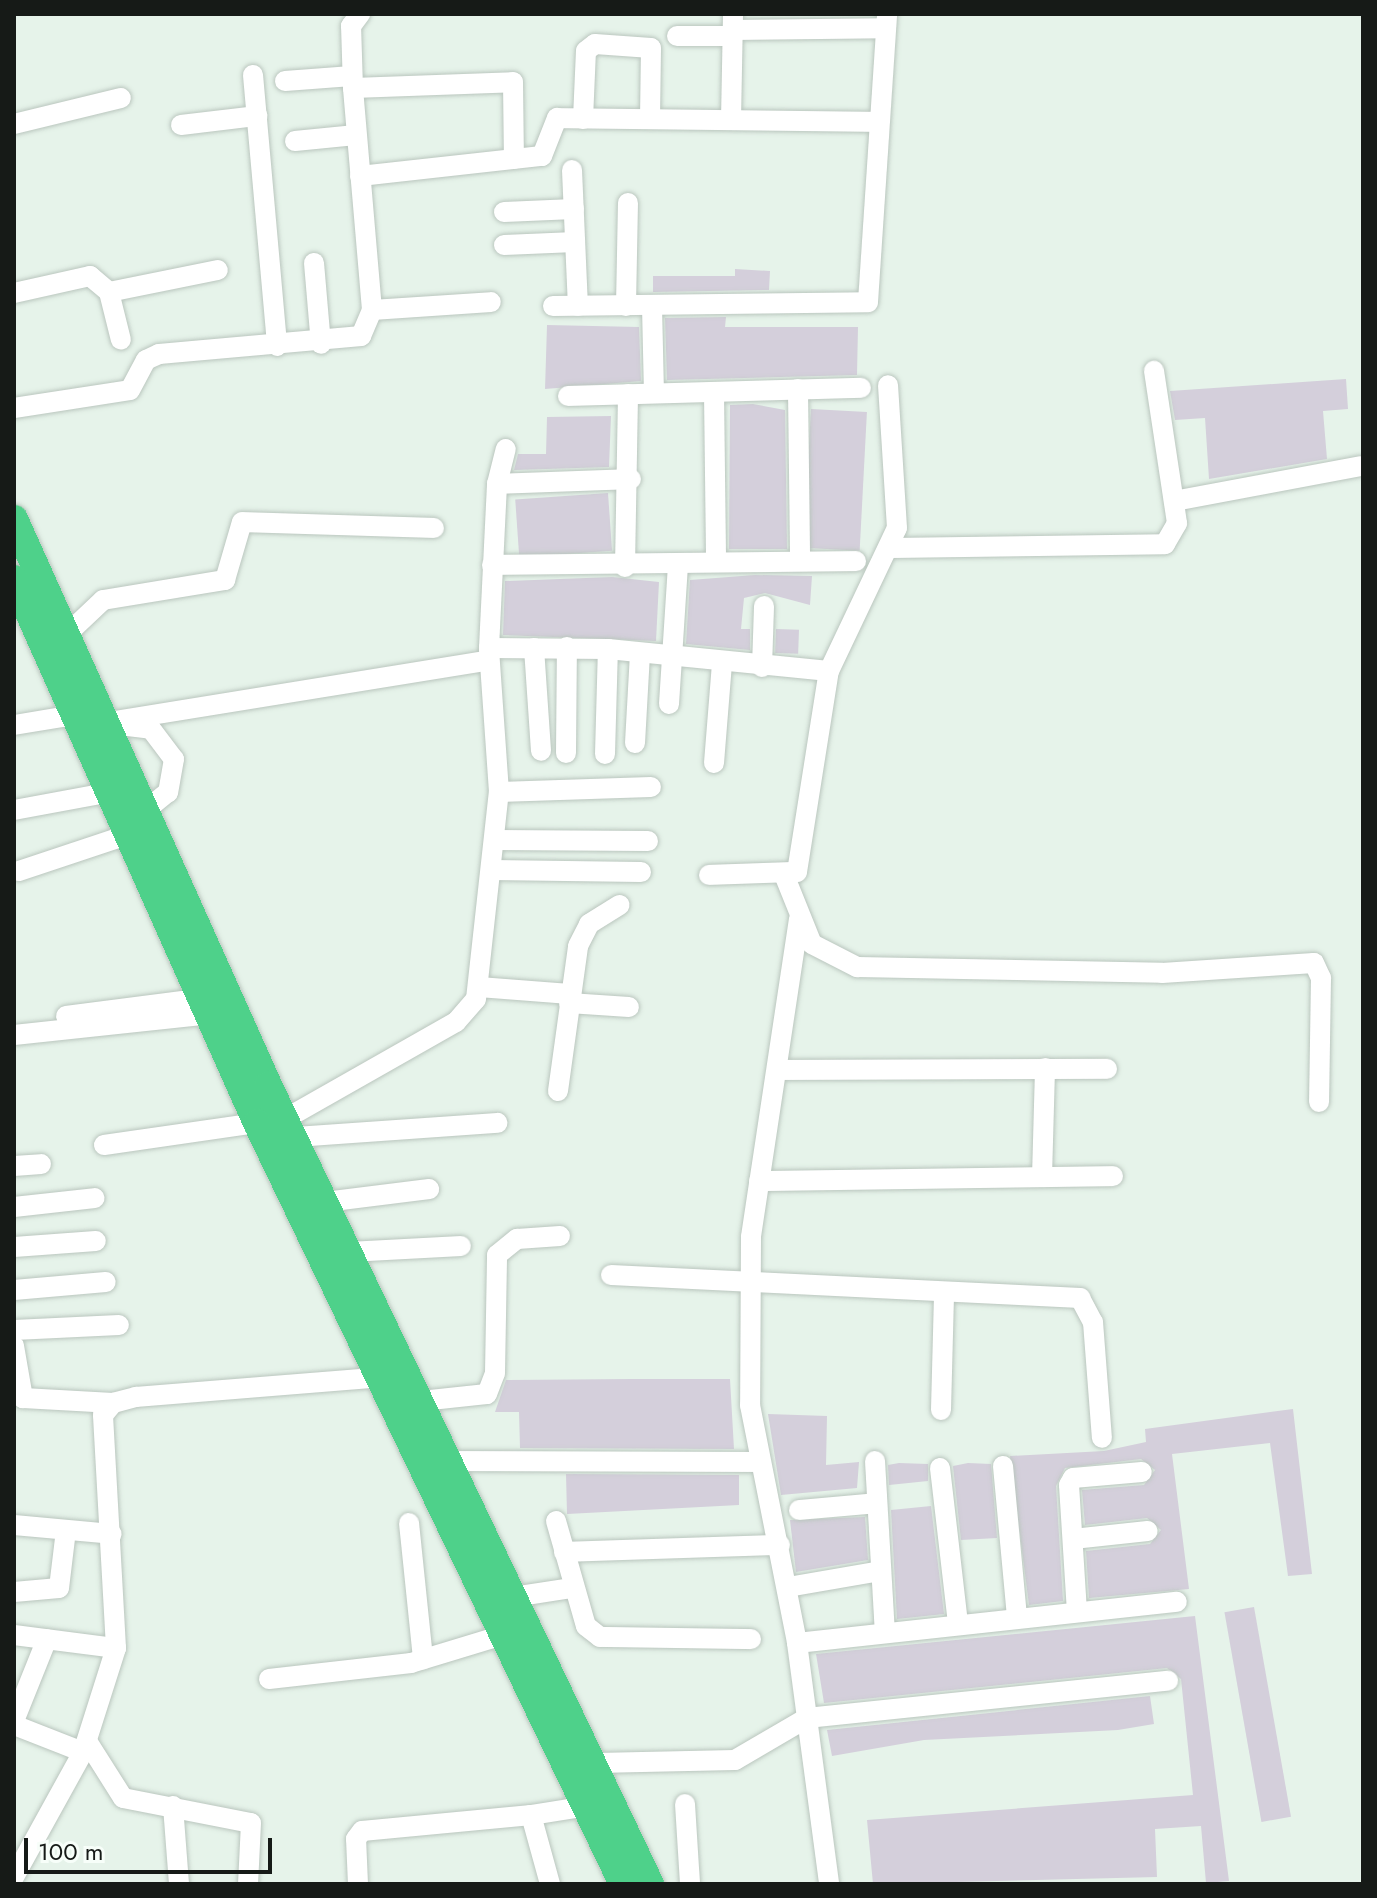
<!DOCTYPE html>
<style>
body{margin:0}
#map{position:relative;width:1377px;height:1898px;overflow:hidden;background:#e6f3ea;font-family:Jost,sans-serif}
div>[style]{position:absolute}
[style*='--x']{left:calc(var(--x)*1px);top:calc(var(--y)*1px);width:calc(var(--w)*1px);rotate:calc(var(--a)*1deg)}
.building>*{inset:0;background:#d4cfdb;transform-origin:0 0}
.roads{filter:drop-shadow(0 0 2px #bac6be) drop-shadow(0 0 2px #bac6be)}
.minor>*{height:20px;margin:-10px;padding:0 10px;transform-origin:10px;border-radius:10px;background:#fff}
.highway>*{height:28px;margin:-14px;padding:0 14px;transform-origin:14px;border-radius:14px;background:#4ed18a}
span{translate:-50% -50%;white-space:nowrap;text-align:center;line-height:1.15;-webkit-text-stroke:7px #f7fef9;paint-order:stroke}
.frame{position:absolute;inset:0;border:16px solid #161a17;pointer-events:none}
.scale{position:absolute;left:24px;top:1838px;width:248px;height:36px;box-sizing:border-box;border:4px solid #161a17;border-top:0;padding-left:10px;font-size:24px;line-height:28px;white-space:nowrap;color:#161a17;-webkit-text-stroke:6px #f7fef9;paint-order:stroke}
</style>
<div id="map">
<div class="building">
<div style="clip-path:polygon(735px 269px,770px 271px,769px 290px,653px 292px,653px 276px,735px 276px)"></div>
<div style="clip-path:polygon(726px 317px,725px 327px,858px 327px,857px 375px,667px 380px,665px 318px)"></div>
<div style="clip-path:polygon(547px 325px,639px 327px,641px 381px,545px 389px)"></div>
<div style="clip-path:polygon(1346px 379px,1348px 409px,1323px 411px,1327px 459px,1209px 479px,1205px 418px,1175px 420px,1170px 391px)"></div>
<div style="clip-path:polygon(753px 404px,785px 410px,787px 549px,729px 549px,730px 405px)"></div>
<div style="left:811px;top:409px;width:56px;height:139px;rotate:3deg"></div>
<div style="clip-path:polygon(611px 416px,609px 467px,514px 470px,518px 454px,546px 454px,547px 417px)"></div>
<div style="left:608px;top:493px;width:58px;height:93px;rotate:86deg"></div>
<div style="clip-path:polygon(755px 575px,812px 576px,810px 605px,765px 593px,744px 598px,741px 629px,750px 629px,750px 650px,686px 644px,690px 580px)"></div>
<div style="clip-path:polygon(612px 577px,659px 582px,656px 641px,503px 635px,505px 581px)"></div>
<div style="left:776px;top:629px;width:23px;height:24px;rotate:2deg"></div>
<div style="clip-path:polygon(632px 1379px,730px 1379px,734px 1449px,520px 1448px,519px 1412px,495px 1412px,506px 1380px)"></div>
<div style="clip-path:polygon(1293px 1409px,1312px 1574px,1288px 1576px,1270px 1443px,1172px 1454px,1189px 1589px,1089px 1598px,1086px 1551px,1150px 1544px,1161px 1530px,1147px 1518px,1085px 1525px,1082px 1490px,1144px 1485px,1155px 1470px,1141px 1459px,1065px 1468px,1056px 1486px,1063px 1601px,1029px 1605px,1010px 1456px,1104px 1451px,1146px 1442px,1145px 1429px)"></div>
<div style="clip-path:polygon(768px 1414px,827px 1416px,826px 1465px,859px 1462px,857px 1488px,781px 1495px)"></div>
<div style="clip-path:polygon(899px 1463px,928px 1464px,928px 1481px,889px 1485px,888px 1465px)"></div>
<div style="clip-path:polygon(968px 1463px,991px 1464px,997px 1538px,961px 1540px,953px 1466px)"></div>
<div style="clip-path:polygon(566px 1474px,739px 1475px,739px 1505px,567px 1514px)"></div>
<div style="clip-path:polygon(931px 1506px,944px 1614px,897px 1619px,891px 1510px)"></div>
<div style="clip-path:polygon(865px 1517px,868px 1560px,796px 1572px,790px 1520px)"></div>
<div style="left:1254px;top:1607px;width:213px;height:30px;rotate:80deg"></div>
<div style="clip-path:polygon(1195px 1616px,1229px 1881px,1206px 1883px,1201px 1826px,1155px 1829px,1157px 1877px,873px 1884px,867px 1820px,1193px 1795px,1181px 1679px,1167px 1668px,824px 1703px,816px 1654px)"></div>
<div style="clip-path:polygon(1150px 1696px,1154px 1724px,1118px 1730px,924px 1740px,832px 1756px,827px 1730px)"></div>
</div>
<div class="roads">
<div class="minor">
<div style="--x:732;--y:30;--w:153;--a:-0.7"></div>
<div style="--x:677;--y:36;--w:55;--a:0"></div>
<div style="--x:253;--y:75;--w:272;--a:84.9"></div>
<div style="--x:285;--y:81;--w:67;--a:-4.3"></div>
<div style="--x:353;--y:88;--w:160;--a:-2.1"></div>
<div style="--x:513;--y:82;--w:77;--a:89.3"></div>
<div style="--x:583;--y:119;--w:68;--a:-87.5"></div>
<div style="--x:586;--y:51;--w:11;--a:-38"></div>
<div style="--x:595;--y:44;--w:56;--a:4.1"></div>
<div style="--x:651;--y:48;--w:71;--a:90.8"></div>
<div style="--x:731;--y:120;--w:106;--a:-88.9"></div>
<div style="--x:14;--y:124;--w:110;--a:-13.7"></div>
<div style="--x:181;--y:125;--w:77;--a:-6.8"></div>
<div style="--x:295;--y:141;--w:61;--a:-5.6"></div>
<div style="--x:572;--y:170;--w:136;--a:87.5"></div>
<div style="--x:360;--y:176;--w:183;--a:-6.3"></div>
<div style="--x:542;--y:156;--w:41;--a:-68.5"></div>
<div style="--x:557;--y:118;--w:320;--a:0.7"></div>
<div style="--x:504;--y:212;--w:70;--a:-2.5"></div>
<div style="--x:504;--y:245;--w:71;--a:-2.4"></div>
<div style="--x:314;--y:263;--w:81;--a:85.1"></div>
<div style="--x:109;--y:292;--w:111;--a:-11.4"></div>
<div style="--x:14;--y:293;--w:78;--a:-12.6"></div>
<div style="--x:90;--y:276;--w:25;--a:40"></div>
<div style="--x:109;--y:292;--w:49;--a:76"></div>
<div style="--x:553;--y:306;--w:315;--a:-0.7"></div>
<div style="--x:868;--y:302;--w:289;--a:-86.2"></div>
<div style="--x:626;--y:306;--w:103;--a:-88.9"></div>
<div style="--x:652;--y:306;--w:87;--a:88.7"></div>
<div style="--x:372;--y:310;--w:119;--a:-3.8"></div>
<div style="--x:798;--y:389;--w:171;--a:89.3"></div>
<div style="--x:714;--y:392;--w:169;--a:89.3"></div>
<div style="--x:568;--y:396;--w:293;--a:-1.6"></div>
<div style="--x:14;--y:408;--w:117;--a:-8.8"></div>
<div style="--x:130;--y:390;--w:34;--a:-62"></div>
<div style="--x:146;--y:360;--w:14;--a:-25"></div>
<div style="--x:159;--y:354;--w:203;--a:-5.1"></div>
<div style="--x:361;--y:336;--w:28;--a:-67"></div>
<div style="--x:372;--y:310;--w:223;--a:-94.9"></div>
<div style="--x:353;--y:88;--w:62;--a:-91.8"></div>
<div style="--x:351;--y:26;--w:15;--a:-53"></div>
<div style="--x:497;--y:484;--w:134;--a:-2.1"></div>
<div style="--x:1174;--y:501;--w:190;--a:-10.6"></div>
<div style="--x:892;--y:548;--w:273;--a:-0.8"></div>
<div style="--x:1165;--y:544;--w:24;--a:-60"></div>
<div style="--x:1177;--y:523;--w:154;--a:-98.6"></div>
<div style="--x:492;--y:565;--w:364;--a:-0.6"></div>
<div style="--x:625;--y:567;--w:173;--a:-89"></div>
<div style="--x:66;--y:635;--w:51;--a:-43.4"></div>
<div style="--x:103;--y:600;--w:124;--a:-9.3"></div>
<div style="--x:225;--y:580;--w:60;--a:-73.7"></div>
<div style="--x:242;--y:522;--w:192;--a:1.8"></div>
<div style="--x:489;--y:648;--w:119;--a:0.5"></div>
<div style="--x:608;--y:649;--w:222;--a:5.7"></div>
<div style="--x:534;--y:648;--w:103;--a:86.1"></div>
<div style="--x:762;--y:667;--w:61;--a:-88.1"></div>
<div style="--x:669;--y:704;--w:140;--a:-86.3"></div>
<div style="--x:96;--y:724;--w:398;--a:-9.2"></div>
<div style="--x:14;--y:725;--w:62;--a:-9.3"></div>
<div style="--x:128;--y:726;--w:23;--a:7"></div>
<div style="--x:151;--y:729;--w:38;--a:53"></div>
<div style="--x:174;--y:759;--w:34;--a:100"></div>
<div style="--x:168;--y:792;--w:28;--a:141"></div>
<div style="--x:635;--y:743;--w:90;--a:-86.8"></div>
<div style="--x:566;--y:753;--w:106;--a:-89.5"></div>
<div style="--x:605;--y:754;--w:105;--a:-88.4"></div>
<div style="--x:714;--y:763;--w:100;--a:-85.4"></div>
<div style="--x:499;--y:792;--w:152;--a:-1.9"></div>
<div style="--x:14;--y:810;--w:99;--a:-10.5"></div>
<div style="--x:494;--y:840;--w:154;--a:0.4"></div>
<div style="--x:491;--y:870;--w:150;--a:0.8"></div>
<div style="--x:19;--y:871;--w:117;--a:-18.4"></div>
<div style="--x:709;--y:875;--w:88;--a:-2"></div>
<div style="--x:797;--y:872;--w:204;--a:-81"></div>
<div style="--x:829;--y:671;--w:158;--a:-64.6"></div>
<div style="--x:897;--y:528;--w:143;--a:-93.6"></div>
<div style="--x:785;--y:877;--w:72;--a:68.1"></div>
<div style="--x:812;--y:944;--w:51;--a:27.1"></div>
<div style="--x:857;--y:967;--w:305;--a:1.1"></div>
<div style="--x:1162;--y:973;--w:152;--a:-3.8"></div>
<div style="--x:1314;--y:963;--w:17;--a:65"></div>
<div style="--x:1321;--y:978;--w:124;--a:90.9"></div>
<div style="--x:799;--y:919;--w:322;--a:98.6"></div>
<div style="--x:751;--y:1237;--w:168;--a:90.3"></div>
<div style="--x:750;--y:1405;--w:243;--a:78.8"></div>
<div style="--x:797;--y:1643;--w:243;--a:82.4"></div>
<div style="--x:479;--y:987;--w:91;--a:4.4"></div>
<div style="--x:569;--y:1003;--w:60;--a:3.8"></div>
<div style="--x:66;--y:1016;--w:139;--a:-7.4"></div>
<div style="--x:14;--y:1035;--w:198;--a:-6.1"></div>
<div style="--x:780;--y:1070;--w:327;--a:-0.2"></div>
<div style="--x:558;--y:1091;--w:146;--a:-82.1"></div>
<div style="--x:578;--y:946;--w:25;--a:-63"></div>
<div style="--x:589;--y:924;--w:36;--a:-32"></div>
<div style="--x:281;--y:1138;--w:217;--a:-4"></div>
<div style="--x:104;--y:1145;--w:183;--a:-8.2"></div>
<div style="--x:285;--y:1119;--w:197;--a:-29.6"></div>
<div style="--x:456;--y:1022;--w:30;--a:-49"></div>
<div style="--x:476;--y:999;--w:208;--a:-83.7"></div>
<div style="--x:499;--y:792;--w:144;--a:-94"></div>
<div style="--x:489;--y:648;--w:164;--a:-87.2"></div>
<div style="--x:497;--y:484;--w:36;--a:-76"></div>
<div style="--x:14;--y:1166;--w:27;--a:-4"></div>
<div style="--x:1042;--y:1177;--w:109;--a:-88.4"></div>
<div style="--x:759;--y:1181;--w:354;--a:-0.8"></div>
<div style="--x:325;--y:1202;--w:105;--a:-7.1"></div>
<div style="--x:14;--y:1207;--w:81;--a:-6.3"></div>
<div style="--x:14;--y:1247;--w:82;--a:-4.2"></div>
<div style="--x:349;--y:1252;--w:112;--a:-3.1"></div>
<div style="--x:611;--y:1275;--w:470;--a:2.8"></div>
<div style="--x:1080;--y:1298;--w:27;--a:62"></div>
<div style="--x:1093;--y:1322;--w:116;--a:85.6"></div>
<div style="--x:14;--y:1290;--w:92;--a:-5"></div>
<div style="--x:14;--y:1330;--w:105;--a:-2.7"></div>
<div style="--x:14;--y:1346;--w:53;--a:80.2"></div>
<div style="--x:23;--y:1398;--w:90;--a:3.2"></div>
<div style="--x:421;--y:1401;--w:66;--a:-6.1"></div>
<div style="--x:487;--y:1394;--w:22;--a:-69"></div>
<div style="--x:495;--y:1373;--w:118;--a:-89"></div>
<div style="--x:497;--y:1255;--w:26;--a:-39"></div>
<div style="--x:517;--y:1239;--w:43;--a:-4"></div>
<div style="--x:941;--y:1410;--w:118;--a:-88.5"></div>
<div style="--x:450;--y:1461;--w:309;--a:0.2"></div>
<div style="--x:875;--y:1461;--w:172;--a:86.7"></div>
<div style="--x:1003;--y:1466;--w:152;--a:84.7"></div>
<div style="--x:940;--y:1468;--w:156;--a:83.4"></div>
<div style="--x:799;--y:1510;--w:78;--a:-5.1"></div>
<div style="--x:556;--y:1521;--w:109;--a:74.1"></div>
<div style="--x:586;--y:1626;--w:18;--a:38"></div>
<div style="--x:600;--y:1637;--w:151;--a:0.8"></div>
<div style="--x:409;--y:1523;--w:137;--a:84.1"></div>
<div style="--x:14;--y:1525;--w:98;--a:5.2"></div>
<div style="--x:1073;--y:1539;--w:75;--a:-6.1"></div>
<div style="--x:564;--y:1552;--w:216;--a:-1.9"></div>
<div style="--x:788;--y:1587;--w:94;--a:-9.8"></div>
<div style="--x:14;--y:1592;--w:45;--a:-5.1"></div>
<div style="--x:59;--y:1588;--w:58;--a:-83.1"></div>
<div style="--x:513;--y:1597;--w:60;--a:-8.7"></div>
<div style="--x:1077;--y:1612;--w:127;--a:-93.6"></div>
<div style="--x:1069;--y:1485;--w:8;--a:-60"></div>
<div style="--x:1073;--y:1478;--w:69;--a:-5"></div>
<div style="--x:14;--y:1635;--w:103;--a:7.3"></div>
<div style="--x:797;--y:1643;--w:382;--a:-6.2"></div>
<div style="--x:269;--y:1679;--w:143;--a:-6.4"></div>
<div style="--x:411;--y:1663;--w:110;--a:-16.9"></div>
<div style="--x:14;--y:1721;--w:88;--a:-68.1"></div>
<div style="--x:14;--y:1725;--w:74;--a:21.4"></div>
<div style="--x:87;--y:1741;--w:67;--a:57.7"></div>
<div style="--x:123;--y:1798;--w:130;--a:11.1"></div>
<div style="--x:251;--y:1823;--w:61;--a:92.8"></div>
<div style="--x:596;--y:1763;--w:139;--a:-1.2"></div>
<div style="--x:735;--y:1760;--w:83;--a:-30.3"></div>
<div style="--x:807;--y:1718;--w:363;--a:-5.9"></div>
<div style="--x:685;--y:1804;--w:80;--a:86.4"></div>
<div style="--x:173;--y:1806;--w:78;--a:85.6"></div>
<div style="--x:531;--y:1815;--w:58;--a:-9"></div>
<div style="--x:14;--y:1877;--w:143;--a:-61.1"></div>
<div style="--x:83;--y:1752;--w:109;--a:-72.4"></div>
<div style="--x:116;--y:1648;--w:233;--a:-93.2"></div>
<div style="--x:103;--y:1415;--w:16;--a:-50"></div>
<div style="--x:113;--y:1403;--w:24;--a:-15"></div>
<div style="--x:136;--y:1397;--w:247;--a:-4.6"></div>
<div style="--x:358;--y:1884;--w:45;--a:-92.5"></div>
<div style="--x:356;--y:1839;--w:10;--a:-53"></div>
<div style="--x:362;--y:1831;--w:170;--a:-5.4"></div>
<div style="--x:531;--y:1815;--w:72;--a:74.6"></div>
</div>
<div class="highway">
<div style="--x:14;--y:519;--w:620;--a:65.83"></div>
<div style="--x:268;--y:1085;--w:886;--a:64.45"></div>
<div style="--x:14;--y:579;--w:596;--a:65.93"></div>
<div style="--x:257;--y:1123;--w:844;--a:64.31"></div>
</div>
</div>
<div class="frame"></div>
<div class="scale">100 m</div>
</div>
